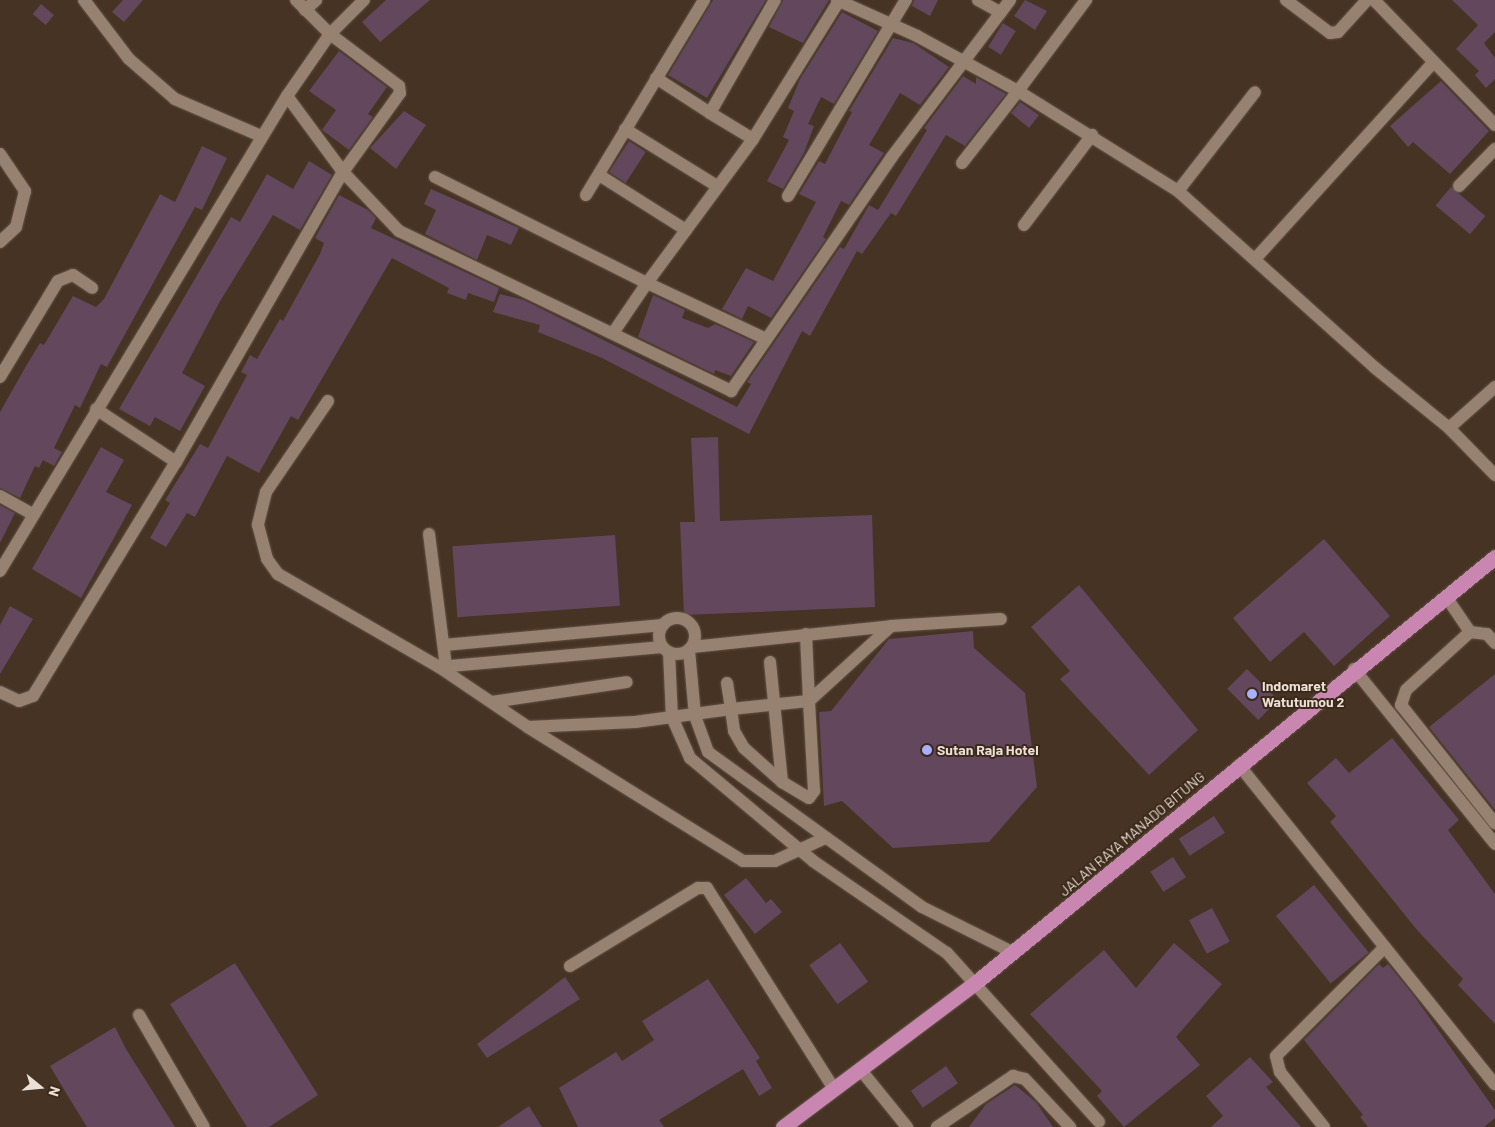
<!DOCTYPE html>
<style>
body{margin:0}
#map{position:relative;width:1495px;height:1127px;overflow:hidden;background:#463324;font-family:Barlow,sans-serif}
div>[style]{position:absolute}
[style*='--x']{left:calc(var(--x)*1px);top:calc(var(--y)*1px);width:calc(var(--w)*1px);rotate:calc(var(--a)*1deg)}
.building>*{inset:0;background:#62475d;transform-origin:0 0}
.roads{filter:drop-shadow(0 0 1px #625245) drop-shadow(0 0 1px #625245)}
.minor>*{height:12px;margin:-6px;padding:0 6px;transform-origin:6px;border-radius:6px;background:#978170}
.minor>.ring{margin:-6px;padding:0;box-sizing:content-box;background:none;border:12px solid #978170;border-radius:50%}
.highway>*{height:15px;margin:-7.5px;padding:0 7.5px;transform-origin:7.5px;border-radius:7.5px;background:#c886b0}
.dots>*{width:14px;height:14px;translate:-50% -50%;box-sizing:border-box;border:2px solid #3b291a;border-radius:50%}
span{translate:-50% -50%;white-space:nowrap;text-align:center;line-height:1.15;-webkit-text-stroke:4px #3b291a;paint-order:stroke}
.poi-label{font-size:14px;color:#ecdfd6;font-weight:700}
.left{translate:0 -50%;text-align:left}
.street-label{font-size:14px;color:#ecdfd6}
.north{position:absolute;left:15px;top:1062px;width:50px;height:50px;-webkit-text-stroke:4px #3b291a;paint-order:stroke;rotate:107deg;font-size:14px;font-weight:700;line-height:20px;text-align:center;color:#ecdfd6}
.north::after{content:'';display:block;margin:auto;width:18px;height:22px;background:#ecdfd6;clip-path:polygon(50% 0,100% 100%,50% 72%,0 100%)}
</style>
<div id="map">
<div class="building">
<div style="clip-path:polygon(123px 0,143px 0,124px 22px,112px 12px)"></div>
<div style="clip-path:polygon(386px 0,430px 0,380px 42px,362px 22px)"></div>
<div style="clip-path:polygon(713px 0,766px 0,707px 98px,668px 75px)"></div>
<div style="clip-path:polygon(783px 0,829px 0,803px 43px,769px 27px)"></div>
<div style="clip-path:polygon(914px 0,938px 0,930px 16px,912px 6px)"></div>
<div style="clip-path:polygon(1025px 0,1047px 11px,1035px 30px,1014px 16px)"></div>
<div style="clip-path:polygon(1452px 0,1495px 0,1495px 32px,1484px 43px,1495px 58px,1495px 79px,1486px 88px,1475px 75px,1479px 71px,1456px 49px,1478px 25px)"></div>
<div style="left:41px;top:4px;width:17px;height:13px;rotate:40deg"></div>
<div style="clip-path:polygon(842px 12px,878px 31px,834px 104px,821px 97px,808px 124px,814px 126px,804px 153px,783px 189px,767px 181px,789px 140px,783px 137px,794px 111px,788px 108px,800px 79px)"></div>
<div style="left:1003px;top:23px;width:15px;height:28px;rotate:32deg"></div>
<div style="clip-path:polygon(893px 38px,913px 43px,949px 67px,920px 105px,900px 93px,869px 145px,884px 153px,849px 205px,841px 201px,823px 237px,826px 239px,771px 318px,748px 306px,742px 319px,722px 309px,746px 268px,773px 281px,816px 202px,799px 194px,819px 161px,825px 164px,852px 112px,849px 111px)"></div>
<div style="clip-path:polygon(339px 51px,387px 87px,368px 114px,373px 117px,349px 150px,322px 130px,336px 110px,309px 91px)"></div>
<div style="clip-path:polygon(963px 76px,976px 84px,976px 77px,1006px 94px,965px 146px,946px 135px,896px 216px,891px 213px,862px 254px,857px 251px,810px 336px,802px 331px,749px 434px,602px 358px,538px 332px,540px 325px,493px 312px,500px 294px,524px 300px,737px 407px,751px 384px,747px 382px,840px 247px,844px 249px,869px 205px,878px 210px,927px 130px,924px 128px)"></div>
<div style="clip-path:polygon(1441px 81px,1489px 131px,1450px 174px,1413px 142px,1408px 147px,1390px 126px)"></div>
<div style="clip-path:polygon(1020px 102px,1039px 115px,1029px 128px,1011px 113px)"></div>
<div style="clip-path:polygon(404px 111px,426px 125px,396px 169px,370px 148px)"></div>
<div style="left:629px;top:141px;width:20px;height:37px;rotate:33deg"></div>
<div style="clip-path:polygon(202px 146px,227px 158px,202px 210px,195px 207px,107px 367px,101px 364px,80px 408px,75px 405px,54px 448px,62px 452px,54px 466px,43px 460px,39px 468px,35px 466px,20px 498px,0 488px,0 412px,26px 366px,40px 343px,44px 345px,73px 296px,96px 307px,104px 299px,160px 194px,175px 202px)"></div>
<div style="clip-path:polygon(309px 161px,332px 175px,300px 230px,273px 215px,219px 303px,182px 373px,205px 386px,180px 431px,155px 417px,150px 426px,119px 409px,231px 217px,240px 222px,267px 174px,293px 189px)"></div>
<div style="left:1451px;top:187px;width:45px;height:24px;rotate:40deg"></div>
<div style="clip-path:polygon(431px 189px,519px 228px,511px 245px,487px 235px,477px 260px,425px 234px,436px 210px,424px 204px)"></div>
<div style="clip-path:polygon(339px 195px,368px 210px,376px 218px,371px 228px,499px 288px,494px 302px,468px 293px,466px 300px,447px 293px,449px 288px,392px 258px,298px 420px,291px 416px,259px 473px,227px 456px,195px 517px,187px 513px,166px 547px,150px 538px,170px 503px,165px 500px,200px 444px,208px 448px,247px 375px,241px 372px,250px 355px,257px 359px,280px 319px,283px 321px,320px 254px,324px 243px,315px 238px)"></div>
<div style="clip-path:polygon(653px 295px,685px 310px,682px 318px,708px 328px,715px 324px,754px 342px,731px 376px,715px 370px,714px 374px,638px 337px)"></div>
<div style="clip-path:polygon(718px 437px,720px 521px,872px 515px,875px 607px,684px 615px,680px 522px,695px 522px,691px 438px)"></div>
<div style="clip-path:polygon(101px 447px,124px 460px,106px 492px,132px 505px,81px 598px,32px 569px)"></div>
<div style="clip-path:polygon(0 505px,15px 513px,0 543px)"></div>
<div style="left:615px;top:535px;width:71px;height:163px;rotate:86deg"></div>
<div style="clip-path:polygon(1324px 539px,1390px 616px,1334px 666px,1304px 632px,1270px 662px,1233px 618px)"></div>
<div style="clip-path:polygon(1079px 585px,1198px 730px,1149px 775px,1060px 679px,1070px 671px,1031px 627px)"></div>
<div style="clip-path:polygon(10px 606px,33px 619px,0 674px,0 625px)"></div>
<div style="clip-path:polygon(973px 631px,974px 648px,1025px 693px,1037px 787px,989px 842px,893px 848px,842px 801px,824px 806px,819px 712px,831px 711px,889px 639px)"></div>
<div style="left:1247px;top:669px;width:44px;height:28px;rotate:45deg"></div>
<div style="clip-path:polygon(1495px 674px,1495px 810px,1429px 727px)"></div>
<div style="clip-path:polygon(1392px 738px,1459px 820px,1448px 830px,1495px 894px,1495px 1024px,1458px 985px,1463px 979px,1417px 930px,1330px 822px,1336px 816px,1307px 783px,1336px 758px,1349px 773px)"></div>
<div style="left:1214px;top:816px;width:20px;height:42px;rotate:57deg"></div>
<div style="left:1173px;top:857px;width:24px;height:27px;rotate:57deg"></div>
<div style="clip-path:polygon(746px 878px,766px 903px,771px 899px,782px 912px,755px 934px,724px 895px)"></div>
<div style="left:1314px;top:885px;width:87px;height:49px;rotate:51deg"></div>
<div style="left:1212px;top:908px;width:38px;height:26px;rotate:62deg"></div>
<div style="left:840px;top:943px;width:48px;height:38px;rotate:54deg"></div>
<div style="clip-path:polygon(1174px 943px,1222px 984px,1176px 1037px,1200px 1065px,1124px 1127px,1097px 1096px,1102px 1091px,1030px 1014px,1104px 950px,1136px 988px)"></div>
<div style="clip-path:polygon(235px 963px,318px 1095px,269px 1127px,247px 1127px,170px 1004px)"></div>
<div style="clip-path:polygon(1379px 964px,1383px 968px,1388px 964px,1412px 993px,1495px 1110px,1495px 1118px,1484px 1127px,1368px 1127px,1360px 1117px,1363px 1115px,1304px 1040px)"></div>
<div style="clip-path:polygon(565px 977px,580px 999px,487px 1058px,477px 1044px)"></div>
<div style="clip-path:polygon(708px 979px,760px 1058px,756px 1061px,772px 1088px,759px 1096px,743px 1069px,659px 1120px,664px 1127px,578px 1127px,559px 1088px,616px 1052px,622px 1061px,654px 1040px,642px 1021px)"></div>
<div style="clip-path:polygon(115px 1027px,126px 1049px,175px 1127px,87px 1127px,66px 1093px,50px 1066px)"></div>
<div style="clip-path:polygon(1250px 1057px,1273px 1082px,1266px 1087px,1301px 1127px,1211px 1127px,1223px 1116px,1206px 1096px)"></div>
<div style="left:946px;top:1066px;width:21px;height:43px;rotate:55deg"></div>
<div style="clip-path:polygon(1015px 1085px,1036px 1102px,1053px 1127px,969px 1127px,986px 1104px)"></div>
<div style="clip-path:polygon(529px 1106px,542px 1127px,498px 1127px)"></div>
</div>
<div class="roads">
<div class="minor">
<div style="--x:84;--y:0;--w:74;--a:52.7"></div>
<div style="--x:129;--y:59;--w:61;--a:41"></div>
<div style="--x:175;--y:99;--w:94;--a:23.3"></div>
<div style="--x:837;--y:0;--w:88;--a:24.2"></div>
<div style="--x:917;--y:36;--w:115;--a:28.6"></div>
<div style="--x:1018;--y:91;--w:114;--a:-53.2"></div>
<div style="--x:978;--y:0;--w:26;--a:29"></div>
<div style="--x:1286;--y:0;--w:55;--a:36.9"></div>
<div style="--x:1330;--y:33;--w:8;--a:-7"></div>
<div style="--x:1338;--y:32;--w:43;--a:-47.8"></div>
<div style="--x:1374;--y:0;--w:174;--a:45.9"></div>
<div style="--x:305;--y:10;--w:15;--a:-42"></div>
<div style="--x:656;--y:78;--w:64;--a:32.9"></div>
<div style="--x:710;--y:113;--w:130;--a:-60.1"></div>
<div style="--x:287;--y:96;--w:94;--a:53.6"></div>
<div style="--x:343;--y:172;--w:81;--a:46.5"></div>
<div style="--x:399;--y:231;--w:369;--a:25.7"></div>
<div style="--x:731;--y:391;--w:283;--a:-55.5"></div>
<div style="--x:891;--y:158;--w:198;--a:-53"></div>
<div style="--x:710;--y:113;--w:50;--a:31.2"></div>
<div style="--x:625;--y:129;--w:108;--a:31.8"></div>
<div style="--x:0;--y:154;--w:45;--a:56"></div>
<div style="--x:25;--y:191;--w:37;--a:104"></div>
<div style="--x:16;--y:227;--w:22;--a:137"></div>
<div style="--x:962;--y:163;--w:91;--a:-52.1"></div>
<div style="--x:1018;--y:91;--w:189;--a:32"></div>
<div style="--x:1178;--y:191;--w:263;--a:41.9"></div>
<div style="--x:1374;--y:367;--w:97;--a:39.1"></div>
<div style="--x:1449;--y:428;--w:66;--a:45.6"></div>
<div style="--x:599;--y:175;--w:103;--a:32.3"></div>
<div style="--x:435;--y:177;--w:237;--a:26.6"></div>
<div style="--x:647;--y:283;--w:60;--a:124.2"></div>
<div style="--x:1459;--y:186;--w:52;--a:-45.8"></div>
<div style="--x:1178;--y:191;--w:125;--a:-52.1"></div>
<div style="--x:586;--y:195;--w:228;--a:-58.8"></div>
<div style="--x:788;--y:196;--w:229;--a:-59"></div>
<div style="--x:1024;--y:225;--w:113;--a:-52.9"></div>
<div style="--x:1255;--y:259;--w:265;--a:-47.8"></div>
<div style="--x:764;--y:338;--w:129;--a:-154.8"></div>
<div style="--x:647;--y:283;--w:179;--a:-53.6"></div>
<div style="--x:753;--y:139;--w:163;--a:-58.1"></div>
<div style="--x:0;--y:377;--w:112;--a:-58.9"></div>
<div style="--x:58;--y:281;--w:16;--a:-22"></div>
<div style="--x:73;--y:275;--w:23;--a:34"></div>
<div style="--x:328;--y:401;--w:110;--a:124.3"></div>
<div style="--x:266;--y:492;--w:34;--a:104"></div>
<div style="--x:258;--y:525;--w:35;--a:75"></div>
<div style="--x:267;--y:559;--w:19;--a:54"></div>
<div style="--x:278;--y:574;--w:186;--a:30"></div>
<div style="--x:439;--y:667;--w:107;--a:34"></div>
<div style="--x:96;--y:409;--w:96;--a:33.5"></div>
<div style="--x:1449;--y:428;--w:62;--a:-41.7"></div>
<div style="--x:0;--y:496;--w:38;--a:29"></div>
<div style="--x:429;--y:534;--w:134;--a:82.7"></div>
<div style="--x:0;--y:571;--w:555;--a:-58.86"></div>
<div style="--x:287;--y:96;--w:75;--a:-55.3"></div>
<div style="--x:330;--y:34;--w:48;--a:-45"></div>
<div style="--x:1447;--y:598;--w:41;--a:55.9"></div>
<div style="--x:1470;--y:632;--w:86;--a:137.8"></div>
<div style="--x:1406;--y:690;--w:16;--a:108"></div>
<div style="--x:1401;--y:705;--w:151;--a:51.5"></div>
<div class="ring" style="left:659px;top:618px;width:24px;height:24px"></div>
<div style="--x:1470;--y:632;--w:17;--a:7"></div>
<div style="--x:1487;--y:634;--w:12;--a:48"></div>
<div style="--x:444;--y:645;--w:220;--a:-5.2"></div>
<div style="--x:692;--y:647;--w:200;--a:-6"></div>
<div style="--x:689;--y:650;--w:66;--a:84.8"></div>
<div style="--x:695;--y:716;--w:38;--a:70"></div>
<div style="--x:708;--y:752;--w:264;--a:35.9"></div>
<div style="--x:922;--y:907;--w:101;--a:26.6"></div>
<div style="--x:669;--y:652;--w:65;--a:87.4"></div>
<div style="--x:672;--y:717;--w:45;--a:66.3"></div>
<div style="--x:690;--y:758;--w:160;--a:39.9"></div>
<div style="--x:813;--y:861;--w:163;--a:34.5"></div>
<div style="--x:947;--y:953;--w:227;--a:48"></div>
<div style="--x:770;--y:662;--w:121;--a:84.3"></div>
<div style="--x:439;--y:667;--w:224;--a:-5.1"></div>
<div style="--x:1354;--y:669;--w:225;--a:51.1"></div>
<div style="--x:727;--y:683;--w:26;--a:81"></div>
<div style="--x:731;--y:709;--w:78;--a:-5.9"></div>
<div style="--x:809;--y:701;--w:67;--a:-92.6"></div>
<div style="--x:0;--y:692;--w:21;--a:25"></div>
<div style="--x:19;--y:701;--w:15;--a:-20"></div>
<div style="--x:33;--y:696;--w:274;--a:-58.6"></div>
<div style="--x:176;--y:462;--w:335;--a:-60.1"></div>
<div style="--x:343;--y:172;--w:97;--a:-54.2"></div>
<div style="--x:400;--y:93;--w:7;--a:-98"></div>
<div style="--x:399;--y:86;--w:86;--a:-143"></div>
<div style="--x:330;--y:34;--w:48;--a:-135"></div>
<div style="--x:492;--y:702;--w:136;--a:-8.4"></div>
<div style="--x:1239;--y:765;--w:409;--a:51.3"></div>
<div style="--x:823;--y:839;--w:53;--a:155.4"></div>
<div style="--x:775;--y:861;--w:32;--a:180"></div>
<div style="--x:743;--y:861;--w:253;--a:-148.1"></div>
<div style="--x:528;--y:727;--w:107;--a:-2.7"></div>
<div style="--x:635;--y:722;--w:97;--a:-7.7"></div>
<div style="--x:731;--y:709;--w:22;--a:82"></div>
<div style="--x:734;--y:731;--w:20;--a:60"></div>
<div style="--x:744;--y:748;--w:51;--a:41.8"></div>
<div style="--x:782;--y:782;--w:31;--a:31"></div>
<div style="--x:809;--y:798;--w:9;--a:-54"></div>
<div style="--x:814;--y:791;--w:90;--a:-93.2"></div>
<div style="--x:809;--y:701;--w:111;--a:-42.4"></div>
<div style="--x:891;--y:626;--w:110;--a:-3.6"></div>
<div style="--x:570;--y:966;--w:150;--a:-31.4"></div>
<div style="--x:698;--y:888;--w:9;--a:0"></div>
<div style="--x:707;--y:888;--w:238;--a:57.7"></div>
<div style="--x:139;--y:1015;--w:129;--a:59.9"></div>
<div style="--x:860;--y:1069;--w:75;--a:51"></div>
<div style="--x:937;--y:1127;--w:92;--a:-33.9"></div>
<div style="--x:1013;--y:1076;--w:12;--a:14"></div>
<div style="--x:1025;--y:1079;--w:66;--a:46.8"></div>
<div style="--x:1324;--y:1127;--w:70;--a:-128.7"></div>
<div style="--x:1280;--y:1072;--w:16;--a:-104"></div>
<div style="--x:1276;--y:1056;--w:154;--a:-45"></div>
</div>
<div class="highway">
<div style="--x:783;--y:1127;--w:240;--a:-36.9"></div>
<div style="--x:975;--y:983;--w:672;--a:-39.33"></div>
</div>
</div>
<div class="dots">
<div style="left:1252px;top:694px;background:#abaffb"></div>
<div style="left:927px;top:750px;background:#abaffb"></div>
</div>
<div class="poi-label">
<span class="left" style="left:1262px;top:694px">Indomaret<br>Watutumou 2</span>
<span class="left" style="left:937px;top:750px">Sutan Raja Hotel</span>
</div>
<div class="street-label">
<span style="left:1132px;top:834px;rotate:-40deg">JALAN RAYA MANADO BITUNG</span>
</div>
<div class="north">N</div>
</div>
